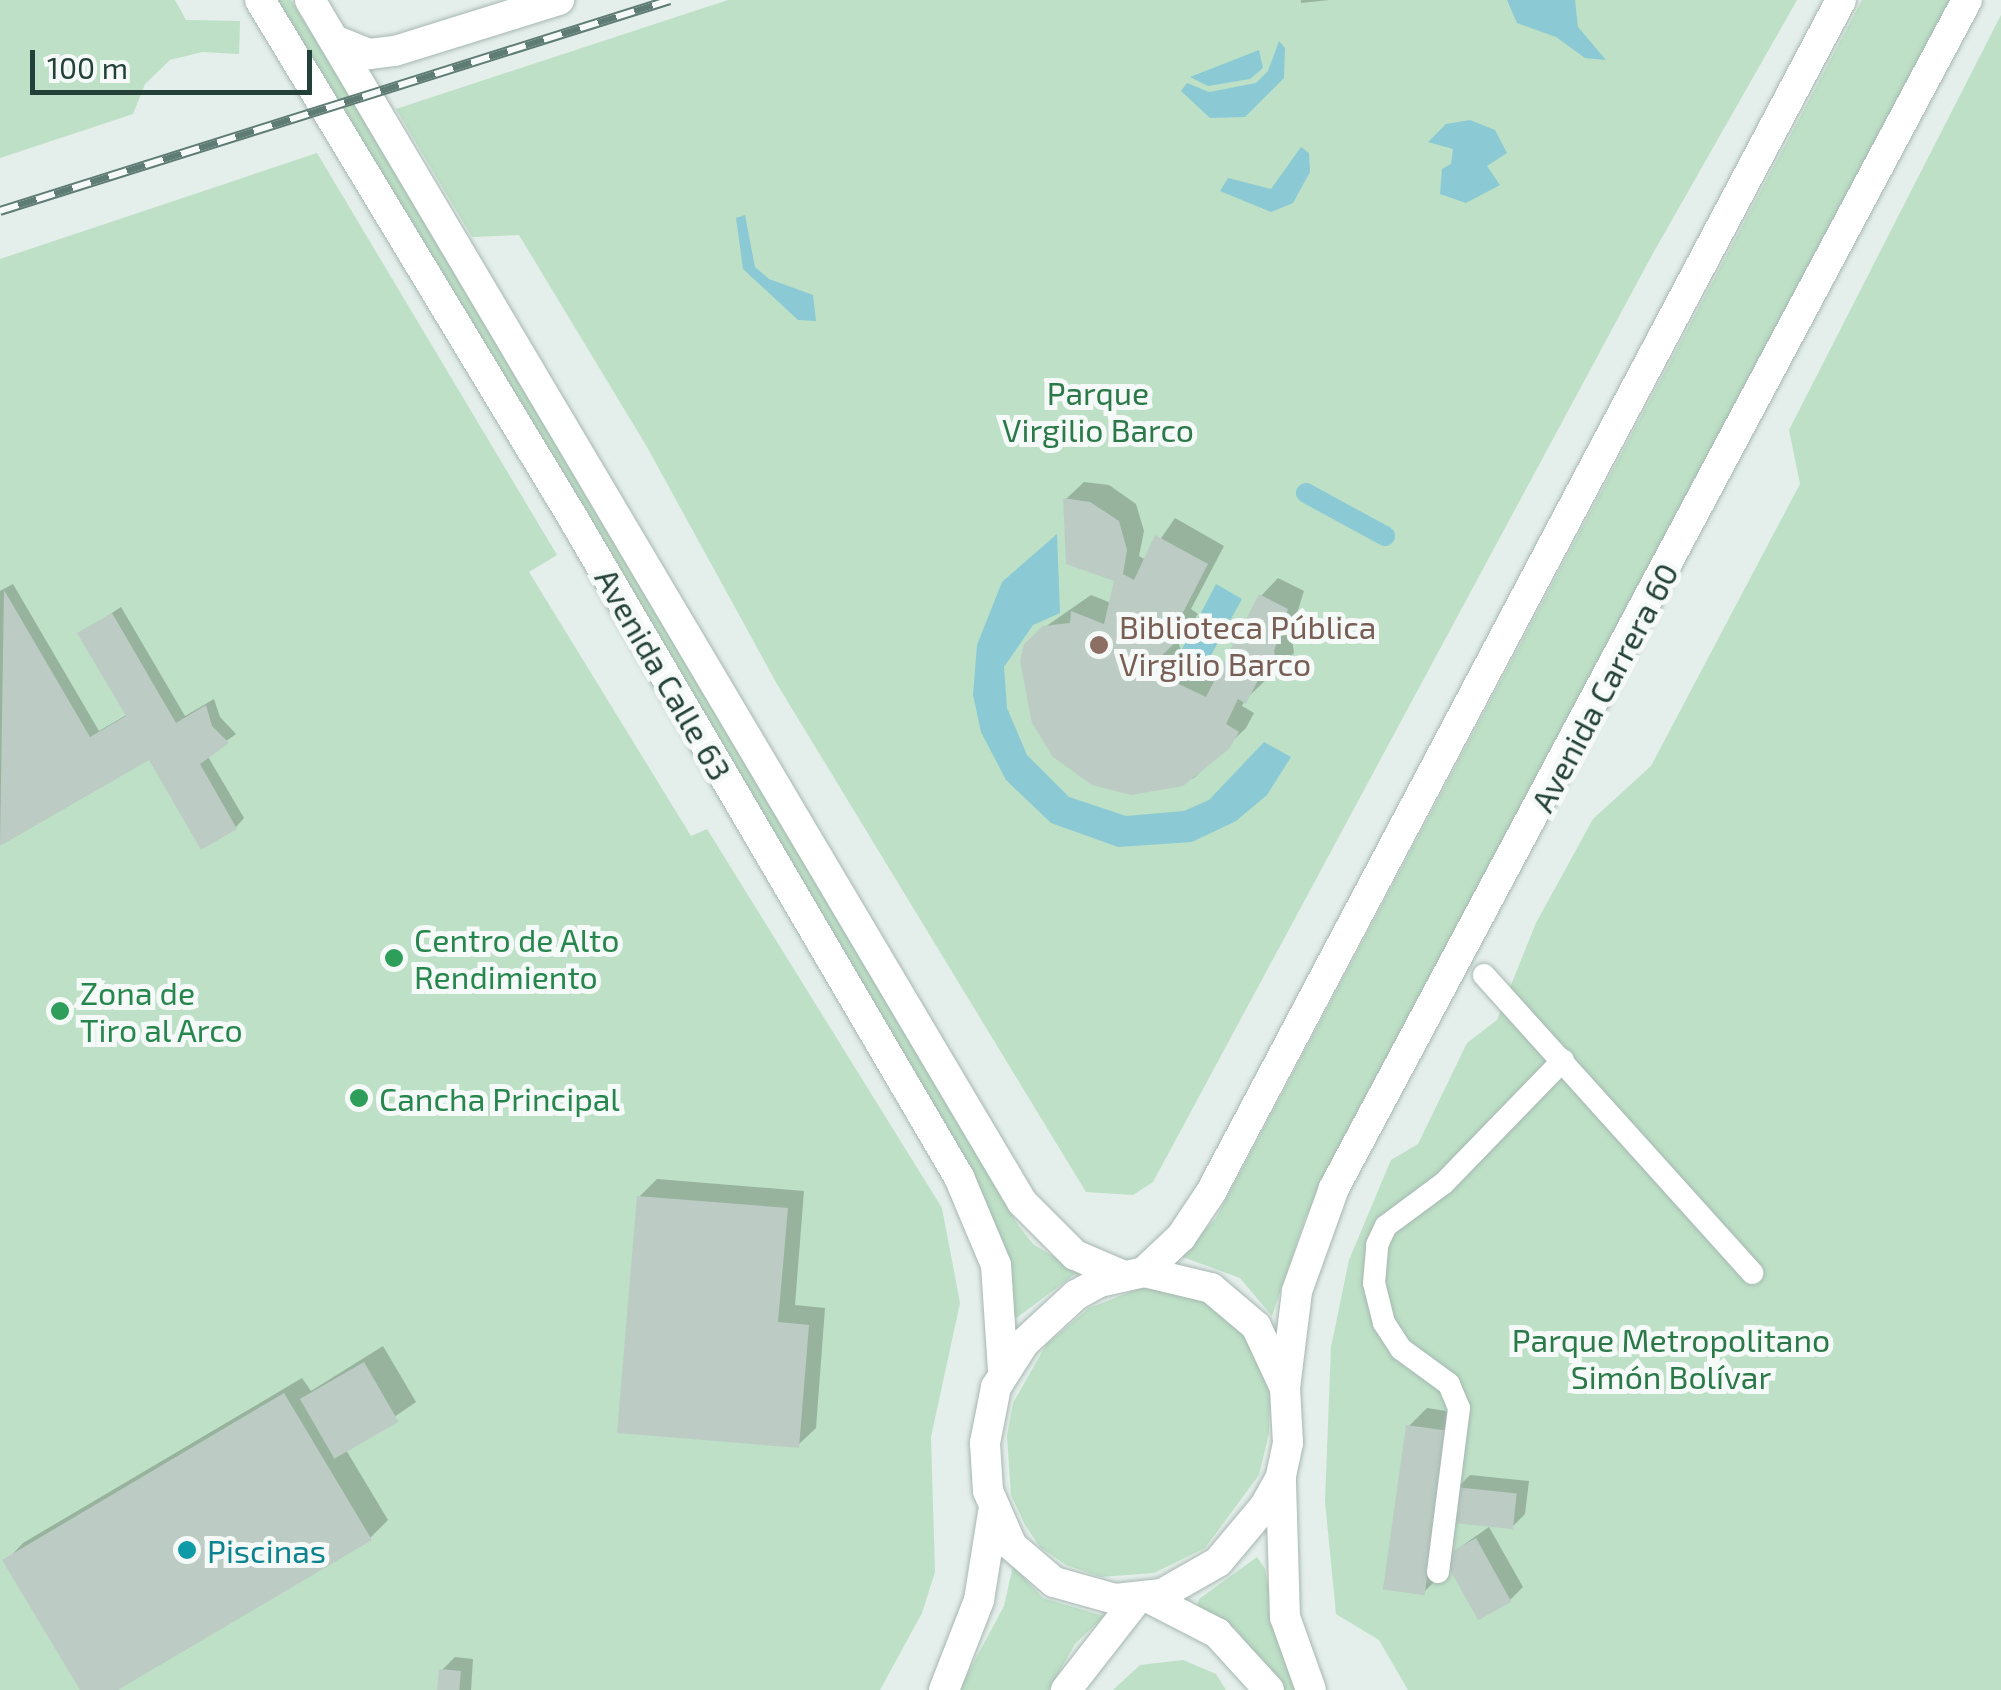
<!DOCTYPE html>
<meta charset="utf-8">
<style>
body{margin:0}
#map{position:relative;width:2001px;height:1690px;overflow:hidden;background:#e4eeea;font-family:"Exo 2",sans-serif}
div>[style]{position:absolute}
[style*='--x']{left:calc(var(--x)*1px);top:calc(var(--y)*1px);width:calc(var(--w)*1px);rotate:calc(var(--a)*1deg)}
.green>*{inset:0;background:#bde0c6}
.water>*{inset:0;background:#8bcad4}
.shadow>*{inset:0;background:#0003}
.canal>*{height:20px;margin:-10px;padding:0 10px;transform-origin:10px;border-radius:10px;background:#8bcad4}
.building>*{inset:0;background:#bcccc5;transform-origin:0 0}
.roads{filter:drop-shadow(0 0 2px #a6b7b1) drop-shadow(0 0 2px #a6b7b1)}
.street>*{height:22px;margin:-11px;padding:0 11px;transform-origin:11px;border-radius:11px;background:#fff}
.secondary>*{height:30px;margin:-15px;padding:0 15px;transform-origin:15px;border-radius:15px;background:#fff}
.rail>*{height:10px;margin-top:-5px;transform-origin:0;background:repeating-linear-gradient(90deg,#f5faf8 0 19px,#5e7c73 0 38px);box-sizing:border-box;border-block:2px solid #5e7c73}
.dots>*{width:28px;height:28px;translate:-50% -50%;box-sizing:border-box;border:5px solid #f5faf8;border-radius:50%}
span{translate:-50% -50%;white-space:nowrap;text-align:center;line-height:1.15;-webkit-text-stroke:10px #f5faf8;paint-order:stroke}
.park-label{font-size:32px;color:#2b7948}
.education-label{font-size:32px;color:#785e54}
.left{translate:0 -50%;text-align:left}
.street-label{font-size:32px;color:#234138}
.leisure-label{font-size:32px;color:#27864d}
.culture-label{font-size:32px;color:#0d838f}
.scale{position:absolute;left:30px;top:50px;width:282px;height:45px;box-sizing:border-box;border:5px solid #234138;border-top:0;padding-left:12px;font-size:30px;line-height:35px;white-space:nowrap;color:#234138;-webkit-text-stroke:8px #f5faf8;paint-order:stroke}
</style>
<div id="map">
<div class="green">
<div style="clip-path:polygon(0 0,175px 0,186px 20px,240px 21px,239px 54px,202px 52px,170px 60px,145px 84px,133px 114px,0 158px)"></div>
<div style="clip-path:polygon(277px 0,291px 0,402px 182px,1018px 1225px,1033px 1244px,1078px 1272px,1015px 1319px,1007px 1255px,971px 1172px)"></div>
<div style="clip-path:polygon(728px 0,1797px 0,1652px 255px,1153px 1182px,1133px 1195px,1086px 1192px,777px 684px,647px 447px,519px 235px,472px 237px,396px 109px)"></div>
<div style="clip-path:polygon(1862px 0,1950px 0,1585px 699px,1358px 1110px,1305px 1219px,1272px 1316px,1240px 1278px,1180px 1256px,1216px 1218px)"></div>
<div style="clip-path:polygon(2001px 15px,2001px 1690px,1408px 1690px,1379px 1640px,1336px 1614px,1325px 1501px,1331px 1347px,1349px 1260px,1391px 1160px,1418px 1144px,1467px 1043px,1497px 1020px,1536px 923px,1593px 819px,1651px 766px,1800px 484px,1789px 430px)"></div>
<div style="clip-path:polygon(317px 153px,557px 555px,529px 572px,691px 836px,707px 829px,942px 1208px,960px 1303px,931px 1437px,935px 1572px,922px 1613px,880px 1690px,0 1690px,0 259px)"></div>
<div style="clip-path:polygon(1143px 1287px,1211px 1301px,1242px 1328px,1260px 1358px,1270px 1393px,1269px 1433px,1259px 1475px,1205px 1548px,1154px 1573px,1101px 1577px,1066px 1565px,1040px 1547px,1025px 1525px,1011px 1495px,1007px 1436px,1013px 1403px,1046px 1345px,1089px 1308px)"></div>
<div style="clip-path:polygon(1257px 1557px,1265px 1569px,1277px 1634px,1297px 1690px,1283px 1690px,1235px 1628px,1197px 1608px,1199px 1599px)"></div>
<div style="clip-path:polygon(1013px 1566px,1043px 1598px,1104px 1616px,1075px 1644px,1049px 1690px,959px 1690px,1004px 1606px)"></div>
<div style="clip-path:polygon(1183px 1660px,1216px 1674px,1226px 1690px,1113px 1690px,1140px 1665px)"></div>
</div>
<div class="water">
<div style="clip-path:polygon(1507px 0,1575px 0,1578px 27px,1606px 60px,1585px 58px,1556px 37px,1517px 23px)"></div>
<div style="clip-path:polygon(1279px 41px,1285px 48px,1284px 78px,1245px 117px,1210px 118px,1181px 91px,1187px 83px,1209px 92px,1256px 83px,1268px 71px)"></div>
<div style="clip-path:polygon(1259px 50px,1263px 68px,1250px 79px,1208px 86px,1190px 77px)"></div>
<div style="clip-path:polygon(1470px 120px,1495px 130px,1507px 153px,1487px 166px,1500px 185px,1466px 203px,1440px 194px,1442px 169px,1451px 164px,1453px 149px,1428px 142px,1446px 124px)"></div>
<div style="clip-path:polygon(1301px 147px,1309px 153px,1310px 172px,1293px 203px,1271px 212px,1220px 191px,1228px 178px,1271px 189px)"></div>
<div style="clip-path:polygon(745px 215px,755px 267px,769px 279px,813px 295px,816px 321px,798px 320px,743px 269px,736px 218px)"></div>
<div style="clip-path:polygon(1057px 534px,1060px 613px,1033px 625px,1004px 667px,1007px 708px,1027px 755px,1069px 797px,1126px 816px,1184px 811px,1209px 800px,1264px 742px,1291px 757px,1267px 795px,1236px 821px,1192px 842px,1118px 847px,1051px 823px,1006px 780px,981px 732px,973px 695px,977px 645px,1002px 582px)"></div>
<div style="clip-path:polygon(1216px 584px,1242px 599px,1205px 666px,1192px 665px,1180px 653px)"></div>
</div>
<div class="shadow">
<div style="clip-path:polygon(1301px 0,1329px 0,1301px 3px)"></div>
<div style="clip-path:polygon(1084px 482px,1109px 485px,1136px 504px,1144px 531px,1139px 556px,1146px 560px,1175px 518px,1224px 546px,1191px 609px,1198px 614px,1194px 620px,1176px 638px,1186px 661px,1219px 678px,1261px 596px,1278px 578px,1304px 591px,1291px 632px,1294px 653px,1245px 700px,1242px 706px,1254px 713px,1246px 728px,1194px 778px,1146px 792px,1045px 627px,1091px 595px,1111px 603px,1117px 580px,1066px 499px)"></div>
<div style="clip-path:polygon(13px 584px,99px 731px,128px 714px,80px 634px,121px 607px,185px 716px,214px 699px,220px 717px,236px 734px,207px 755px,244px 818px,236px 827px,202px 846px,150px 757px,0 843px,0 591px)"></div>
<div style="clip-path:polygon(657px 1179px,804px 1191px,795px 1305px,825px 1308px,816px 1428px,798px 1445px,639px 1197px)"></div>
<div style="clip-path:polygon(383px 1346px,416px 1402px,346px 1450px,388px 1520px,370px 1538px,113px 1690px,83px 1690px,6px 1561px,23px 1543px,302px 1378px,311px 1391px)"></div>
<div style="clip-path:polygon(1427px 1408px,1465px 1414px,1453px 1492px,1470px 1475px,1529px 1481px,1525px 1514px,1512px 1527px,1449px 1521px,1441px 1575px,1423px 1593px,1409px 1426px)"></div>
<div style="clip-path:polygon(1489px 1527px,1523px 1587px,1510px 1600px,1446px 1557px)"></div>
<div style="clip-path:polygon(455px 1657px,473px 1659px,471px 1690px,440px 1690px,442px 1670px)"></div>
</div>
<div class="canal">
<div style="--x:1306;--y:493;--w:90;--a:28.6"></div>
</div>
<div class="building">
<div style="clip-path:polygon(1063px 498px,1090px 502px,1119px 521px,1127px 550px,1123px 574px,1134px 580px,1155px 535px,1208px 564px,1175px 628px,1181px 632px,1177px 641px,1160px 657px,1168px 679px,1206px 697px,1259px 594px,1288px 609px,1274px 651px,1278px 673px,1259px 678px,1246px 704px,1238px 699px,1226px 724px,1239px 732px,1229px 749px,1183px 786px,1131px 795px,1092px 785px,1053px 757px,1032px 723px,1020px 661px,1024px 644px,1043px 626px,1070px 623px,1071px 611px,1104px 624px,1114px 581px,1066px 564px)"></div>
<div style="clip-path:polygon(4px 590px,90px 737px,126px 716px,77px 633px,112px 613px,176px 723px,206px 705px,212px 726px,229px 743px,200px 764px,237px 829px,201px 850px,149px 760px,0 846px)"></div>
<div style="clip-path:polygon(637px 1196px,788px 1208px,778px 1322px,809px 1325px,799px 1448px,617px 1433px)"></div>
<div style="left:364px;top:1362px;width:69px;height:74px;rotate:60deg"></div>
<div style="clip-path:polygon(284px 1393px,372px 1540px,118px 1690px,80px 1690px,2px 1560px)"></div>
<div style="left:1406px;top:1425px;width:42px;height:166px;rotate:8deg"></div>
<div style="left:1455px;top:1487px;width:62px;height:36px;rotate:6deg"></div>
<div style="left:1476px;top:1538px;width:73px;height:38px;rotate:61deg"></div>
<div style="left:439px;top:1669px;width:22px;height:21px;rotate:5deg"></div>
</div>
<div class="roads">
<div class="street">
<div style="--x:1484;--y:975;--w:401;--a:48"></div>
<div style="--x:1438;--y:1572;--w:165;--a:-82.7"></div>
<div style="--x:1459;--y:1408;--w:26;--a:-113"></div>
<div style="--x:1449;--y:1384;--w:59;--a:-143.9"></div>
<div style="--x:1401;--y:1349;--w:31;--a:-123"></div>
<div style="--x:1384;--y:1323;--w:41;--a:-104"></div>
<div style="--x:1374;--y:1283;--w:38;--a:-85"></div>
<div style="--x:1377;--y:1245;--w:21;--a:-65"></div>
<div style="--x:1386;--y:1226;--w:72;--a:-36.6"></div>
<div style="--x:1444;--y:1183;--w:171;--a:-45.9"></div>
</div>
<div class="secondary">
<div style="--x:260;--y:0;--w:599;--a:58.86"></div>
<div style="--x:570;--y:513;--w:770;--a:59.64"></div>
<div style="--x:959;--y:1177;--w:95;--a:67.2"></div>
<div style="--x:996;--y:1265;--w:106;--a:86.2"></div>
<div style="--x:310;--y:0;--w:1397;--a:59.36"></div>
<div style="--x:1022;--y:1202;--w:75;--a:45"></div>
<div style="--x:1075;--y:1255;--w:51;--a:23.1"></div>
<div style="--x:334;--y:40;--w:38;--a:22"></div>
<div style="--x:369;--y:54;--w:26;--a:-7"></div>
<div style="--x:395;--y:51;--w:172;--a:-17.3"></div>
<div style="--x:1144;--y:1272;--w:51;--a:-43.4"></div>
<div style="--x:1181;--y:1237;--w:54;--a:-56.3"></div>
<div style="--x:1211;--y:1192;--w:1348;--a:-62.14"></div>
<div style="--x:1144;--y:1272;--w:69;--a:13.4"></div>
<div style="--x:1211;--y:1288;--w:59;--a:40.2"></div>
<div style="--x:1256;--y:1326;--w:68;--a:64.9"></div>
<div style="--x:1285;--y:1388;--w:55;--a:86.9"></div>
<div style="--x:1288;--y:1443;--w:35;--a:102"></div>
<div style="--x:1281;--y:1477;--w:33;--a:119"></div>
<div style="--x:1265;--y:1506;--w:73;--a:130"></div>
<div style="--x:1218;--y:1562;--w:64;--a:150.3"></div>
<div style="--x:1162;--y:1594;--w:47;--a:173.9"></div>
<div style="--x:1115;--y:1599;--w:63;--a:-164.4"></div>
<div style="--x:1054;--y:1582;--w:55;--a:-139.4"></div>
<div style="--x:1012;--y:1546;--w:60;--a:-113.6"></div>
<div style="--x:988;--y:1491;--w:48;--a:-93.6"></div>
<div style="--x:985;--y:1443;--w:57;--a:-78.9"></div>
<div style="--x:996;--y:1387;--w:52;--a:-57.5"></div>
<div style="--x:1024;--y:1343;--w:71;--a:-42.7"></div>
<div style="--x:1076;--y:1295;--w:26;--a:-29"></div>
<div style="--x:1099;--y:1282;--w:46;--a:-12.5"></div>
<div style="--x:1285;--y:1388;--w:98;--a:-82.9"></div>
<div style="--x:1297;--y:1291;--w:109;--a:-70.2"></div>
<div style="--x:1334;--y:1188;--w:1346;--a:-61.95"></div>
<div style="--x:1281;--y:1483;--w:134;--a:88.3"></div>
<div style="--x:1285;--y:1617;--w:77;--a:70.4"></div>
<div style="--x:1147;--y:1597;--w:79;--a:27.2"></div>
<div style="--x:1217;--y:1633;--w:77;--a:47.6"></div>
<div style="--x:944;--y:1690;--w:97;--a:-68.7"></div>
<div style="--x:979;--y:1600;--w:88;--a:-80.9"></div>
<div style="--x:1066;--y:1690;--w:117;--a:-52"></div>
</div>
</div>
<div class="rail">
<div style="--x:0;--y:211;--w:702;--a:-17.48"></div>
</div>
<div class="dots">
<div style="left:1099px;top:645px;background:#8d6e63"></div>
<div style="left:394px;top:958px;background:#2e9e5b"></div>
<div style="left:60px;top:1011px;background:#2e9e5b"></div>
<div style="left:359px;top:1098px;background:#2e9e5b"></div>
<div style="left:187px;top:1550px;background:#0f9aa8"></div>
</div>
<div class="park-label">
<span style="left:1098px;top:411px">Parque<br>Virgilio Barco</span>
<span style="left:1671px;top:1358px">Parque Metropolitano<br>Simón Bolívar</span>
</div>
<div class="education-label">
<span class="left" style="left:1119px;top:645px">Biblioteca Pública<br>Virgilio Barco</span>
</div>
<div class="street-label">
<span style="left:664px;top:674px;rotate:60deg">Avenida Calle 63</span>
<span style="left:1604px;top:687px;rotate:-62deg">Avenida Carrera 60</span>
</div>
<div class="leisure-label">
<span class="left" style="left:414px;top:958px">Centro de Alto<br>Rendimiento</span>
<span class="left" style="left:80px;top:1011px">Zona de<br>Tiro al Arco</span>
<span class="left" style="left:379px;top:1098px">Cancha Principal</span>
</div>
<div class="culture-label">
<span class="left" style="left:207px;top:1550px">Piscinas</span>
</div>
<div class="scale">100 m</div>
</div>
